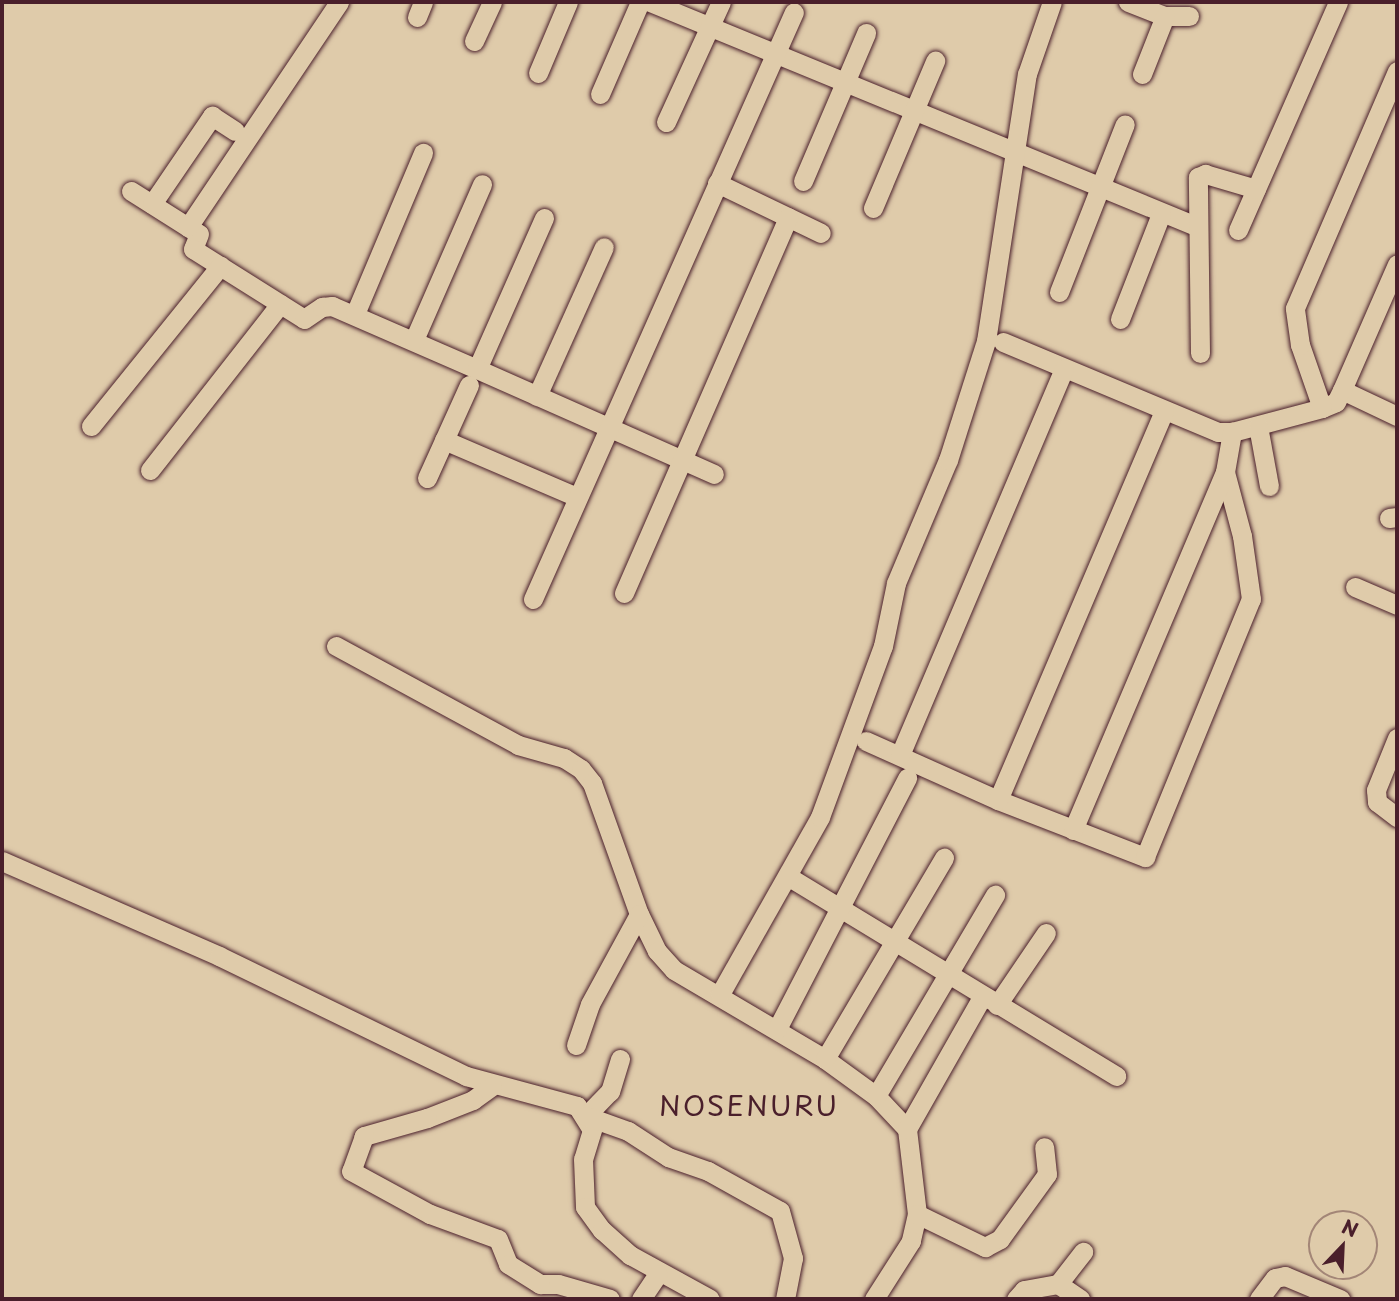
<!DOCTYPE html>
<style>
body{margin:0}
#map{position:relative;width:1399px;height:1301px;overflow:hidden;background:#dfcbaa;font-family:"Playpen Sans",sans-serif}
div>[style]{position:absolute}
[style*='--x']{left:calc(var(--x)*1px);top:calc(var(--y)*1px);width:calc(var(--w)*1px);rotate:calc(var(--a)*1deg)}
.roads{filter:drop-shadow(0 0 2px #4a1f2b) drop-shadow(0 0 2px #4a1f2b)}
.minor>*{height:19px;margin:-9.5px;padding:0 9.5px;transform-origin:9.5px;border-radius:9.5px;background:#dfcbaa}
span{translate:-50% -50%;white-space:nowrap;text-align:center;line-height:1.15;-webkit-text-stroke:6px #dfcbaa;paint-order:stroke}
.quarter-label{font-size:28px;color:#4a1f2b;letter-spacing:2px}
.frame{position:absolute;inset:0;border:4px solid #4a1f2b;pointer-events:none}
.north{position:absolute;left:1308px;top:1210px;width:70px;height:70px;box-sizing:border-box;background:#dfcbaa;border:2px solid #a38677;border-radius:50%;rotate:23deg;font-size:19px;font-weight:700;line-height:28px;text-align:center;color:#4a1f2b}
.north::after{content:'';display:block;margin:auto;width:24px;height:32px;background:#4a1f2b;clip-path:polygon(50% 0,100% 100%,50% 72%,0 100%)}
</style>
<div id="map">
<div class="roads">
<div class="minor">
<div style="--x:650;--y:2;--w:590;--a:22.31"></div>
<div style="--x:1128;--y:2;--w:40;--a:21"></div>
<div style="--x:1165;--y:16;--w:24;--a:0"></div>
<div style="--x:417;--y:17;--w:16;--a:-68"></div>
<div style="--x:474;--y:41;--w:43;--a:-65.2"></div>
<div style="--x:538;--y:73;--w:77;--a:-67.1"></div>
<div style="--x:1142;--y:74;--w:62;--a:-68.4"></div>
<div style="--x:600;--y:94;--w:100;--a:-66.5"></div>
<div style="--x:666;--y:122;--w:132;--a:-65.4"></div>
<div style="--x:803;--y:181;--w:161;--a:-66.9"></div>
<div style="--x:717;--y:183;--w:115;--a:25.7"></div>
<div style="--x:131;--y:191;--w:80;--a:32.3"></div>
<div style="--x:199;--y:234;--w:16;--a:112"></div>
<div style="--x:193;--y:249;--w:131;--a:32.2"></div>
<div style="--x:304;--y:319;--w:22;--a:-34"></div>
<div style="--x:322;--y:307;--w:10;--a:-6"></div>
<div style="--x:332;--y:306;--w:158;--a:23.5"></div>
<div style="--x:152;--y:204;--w:107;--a:-55.7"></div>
<div style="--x:212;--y:116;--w:27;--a:33"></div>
<div style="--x:873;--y:208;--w:160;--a:-67.1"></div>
<div style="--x:544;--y:218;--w:165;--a:113.9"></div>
<div style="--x:477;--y:369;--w:259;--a:23.9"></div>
<div style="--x:188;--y:227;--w:271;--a:-56.1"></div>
<div style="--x:1238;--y:230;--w:249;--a:-66.3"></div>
<div style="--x:1059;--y:292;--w:180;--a:-68.6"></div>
<div style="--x:355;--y:314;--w:175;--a:-67.1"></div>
<div style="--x:1120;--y:319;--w:113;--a:-68.7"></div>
<div style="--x:414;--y:340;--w:170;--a:-66.4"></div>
<div style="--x:1003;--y:342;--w:233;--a:22.7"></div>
<div style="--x:1218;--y:432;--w:14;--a:0"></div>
<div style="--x:1232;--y:432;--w:93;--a:-14.9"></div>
<div style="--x:1322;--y:408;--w:15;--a:-23"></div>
<div style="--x:1336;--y:402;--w:13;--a:-63"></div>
<div style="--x:1342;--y:390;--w:61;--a:25.3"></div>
<div style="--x:1200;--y:353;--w:176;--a:-90.7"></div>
<div style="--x:1198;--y:177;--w:8;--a:-23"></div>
<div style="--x:1205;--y:174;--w:53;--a:16.4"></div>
<div style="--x:1342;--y:390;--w:137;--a:-66.4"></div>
<div style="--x:537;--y:396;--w:163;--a:-65.8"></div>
<div style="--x:1322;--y:408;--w:67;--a:-109.2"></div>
<div style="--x:1300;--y:345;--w:37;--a:-98"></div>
<div style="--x:1295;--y:308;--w:258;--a:-66.7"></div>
<div style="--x:91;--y:426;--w:206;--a:-51.1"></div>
<div style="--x:1258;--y:426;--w:61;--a:79.6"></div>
<div style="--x:444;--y:440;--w:145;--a:23.2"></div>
<div style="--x:150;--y:470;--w:211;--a:-51.9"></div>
<div style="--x:427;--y:478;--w:102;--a:-65.7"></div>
<div style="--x:1389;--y:518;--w:8;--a:-7"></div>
<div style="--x:1355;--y:587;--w:46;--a:23.2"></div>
<div style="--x:624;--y:593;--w:410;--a:-66.4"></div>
<div style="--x:533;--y:599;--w:642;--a:-66.03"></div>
<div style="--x:336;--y:646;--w:207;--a:28.5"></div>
<div style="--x:518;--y:745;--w:48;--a:15.8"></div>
<div style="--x:564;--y:758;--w:20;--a:33"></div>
<div style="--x:581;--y:769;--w:18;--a:52"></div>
<div style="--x:592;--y:783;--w:139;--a:70.3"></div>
<div style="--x:639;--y:914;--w:41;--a:64.1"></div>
<div style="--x:657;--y:951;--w:25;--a:48"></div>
<div style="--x:674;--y:970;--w:175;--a:30.5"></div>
<div style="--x:825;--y:1059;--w:63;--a:36"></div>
<div style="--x:876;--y:1096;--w:45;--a:46.8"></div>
<div style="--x:907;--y:1129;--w:86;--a:83.3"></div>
<div style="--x:917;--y:1214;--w:28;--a:103"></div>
<div style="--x:911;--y:1241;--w:69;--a:122.5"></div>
<div style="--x:1397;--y:738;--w:56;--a:112"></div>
<div style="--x:1376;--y:790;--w:12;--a:85"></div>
<div style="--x:1377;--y:802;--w:25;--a:37"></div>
<div style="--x:866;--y:741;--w:145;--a:24.1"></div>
<div style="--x:998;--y:800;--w:158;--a:21.2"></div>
<div style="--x:1145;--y:857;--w:279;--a:-67.7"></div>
<div style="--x:1251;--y:599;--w:64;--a:-98.1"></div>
<div style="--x:1242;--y:536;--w:66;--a:-104.9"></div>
<div style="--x:900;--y:755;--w:419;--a:-67"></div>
<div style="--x:998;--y:800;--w:423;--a:-66.9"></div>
<div style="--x:1073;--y:830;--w:389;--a:-67"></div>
<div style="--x:1225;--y:472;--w:41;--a:-80.1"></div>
<div style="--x:2;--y:861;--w:237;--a:23.6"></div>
<div style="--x:219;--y:956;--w:275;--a:25.9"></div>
<div style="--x:466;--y:1076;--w:115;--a:15.1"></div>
<div style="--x:577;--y:1106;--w:28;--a:58"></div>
<div style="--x:592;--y:1130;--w:30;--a:107"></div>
<div style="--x:583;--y:1159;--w:48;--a:87.6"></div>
<div style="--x:585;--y:1207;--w:29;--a:54"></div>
<div style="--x:602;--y:1230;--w:38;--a:42"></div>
<div style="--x:630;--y:1255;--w:91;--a:28.8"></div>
<div style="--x:789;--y:877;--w:383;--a:31.3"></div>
<div style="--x:720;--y:994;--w:203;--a:-60.5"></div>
<div style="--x:820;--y:817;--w:182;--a:-69.8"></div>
<div style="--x:883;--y:646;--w:64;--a:-78.3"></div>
<div style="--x:896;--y:583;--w:134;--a:-67.1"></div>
<div style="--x:948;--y:460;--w:125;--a:-72.3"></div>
<div style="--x:986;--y:341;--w:270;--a:-81.3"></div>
<div style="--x:1027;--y:74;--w:76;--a:-70.9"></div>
<div style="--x:997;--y:1005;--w:87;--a:-55.8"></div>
<div style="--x:777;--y:1029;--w:283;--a:-62.6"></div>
<div style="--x:576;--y:1045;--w:43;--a:-71.1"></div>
<div style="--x:590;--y:1004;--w:102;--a:-61.4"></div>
<div style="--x:620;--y:1059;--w:34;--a:107"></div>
<div style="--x:610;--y:1091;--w:35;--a:134"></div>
<div style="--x:586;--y:1116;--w:45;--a:19.7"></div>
<div style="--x:628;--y:1131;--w:48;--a:33"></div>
<div style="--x:668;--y:1157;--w:42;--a:19.3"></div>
<div style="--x:708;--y:1171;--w:82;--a:29.1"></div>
<div style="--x:780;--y:1211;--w:49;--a:74.5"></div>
<div style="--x:793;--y:1258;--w:42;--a:101"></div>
<div style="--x:825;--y:1059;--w:234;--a:-59.4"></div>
<div style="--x:492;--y:1086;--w:24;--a:144"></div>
<div style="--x:473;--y:1100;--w:49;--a:158.6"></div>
<div style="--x:427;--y:1118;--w:66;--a:164.1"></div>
<div style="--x:364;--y:1136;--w:37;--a:110"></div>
<div style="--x:351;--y:1171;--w:90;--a:28.6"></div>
<div style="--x:430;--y:1214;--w:72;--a:20.2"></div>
<div style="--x:498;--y:1239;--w:27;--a:68"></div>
<div style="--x:508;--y:1264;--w:38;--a:32"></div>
<div style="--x:540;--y:1284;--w:18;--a:0"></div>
<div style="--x:558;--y:1284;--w:54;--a:16.1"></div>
<div style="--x:876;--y:1096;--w:234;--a:-59.4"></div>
<div style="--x:907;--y:1129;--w:152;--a:-60.4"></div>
<div style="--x:917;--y:1214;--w:76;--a:25.9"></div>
<div style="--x:985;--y:1247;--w:17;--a:-28"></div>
<div style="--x:1000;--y:1239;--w:80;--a:-54.1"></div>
<div style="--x:1047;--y:1174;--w:27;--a:-96"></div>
<div style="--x:1058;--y:1284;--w:27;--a:34"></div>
<div style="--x:641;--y:1299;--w:30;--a:-56"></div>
<div style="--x:1016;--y:1299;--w:12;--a:-48"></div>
<div style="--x:1024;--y:1290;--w:35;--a:-10"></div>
<div style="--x:1058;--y:1284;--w:41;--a:-52"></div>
<div style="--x:1259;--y:1299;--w:26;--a:-53"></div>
<div style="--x:1275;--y:1278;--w:10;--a:-11"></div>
<div style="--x:1285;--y:1276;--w:60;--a:22.7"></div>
</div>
</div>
<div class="quarter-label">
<span style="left:749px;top:1105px">NOSENURU</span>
</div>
<div class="frame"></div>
<div class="north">N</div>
</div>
